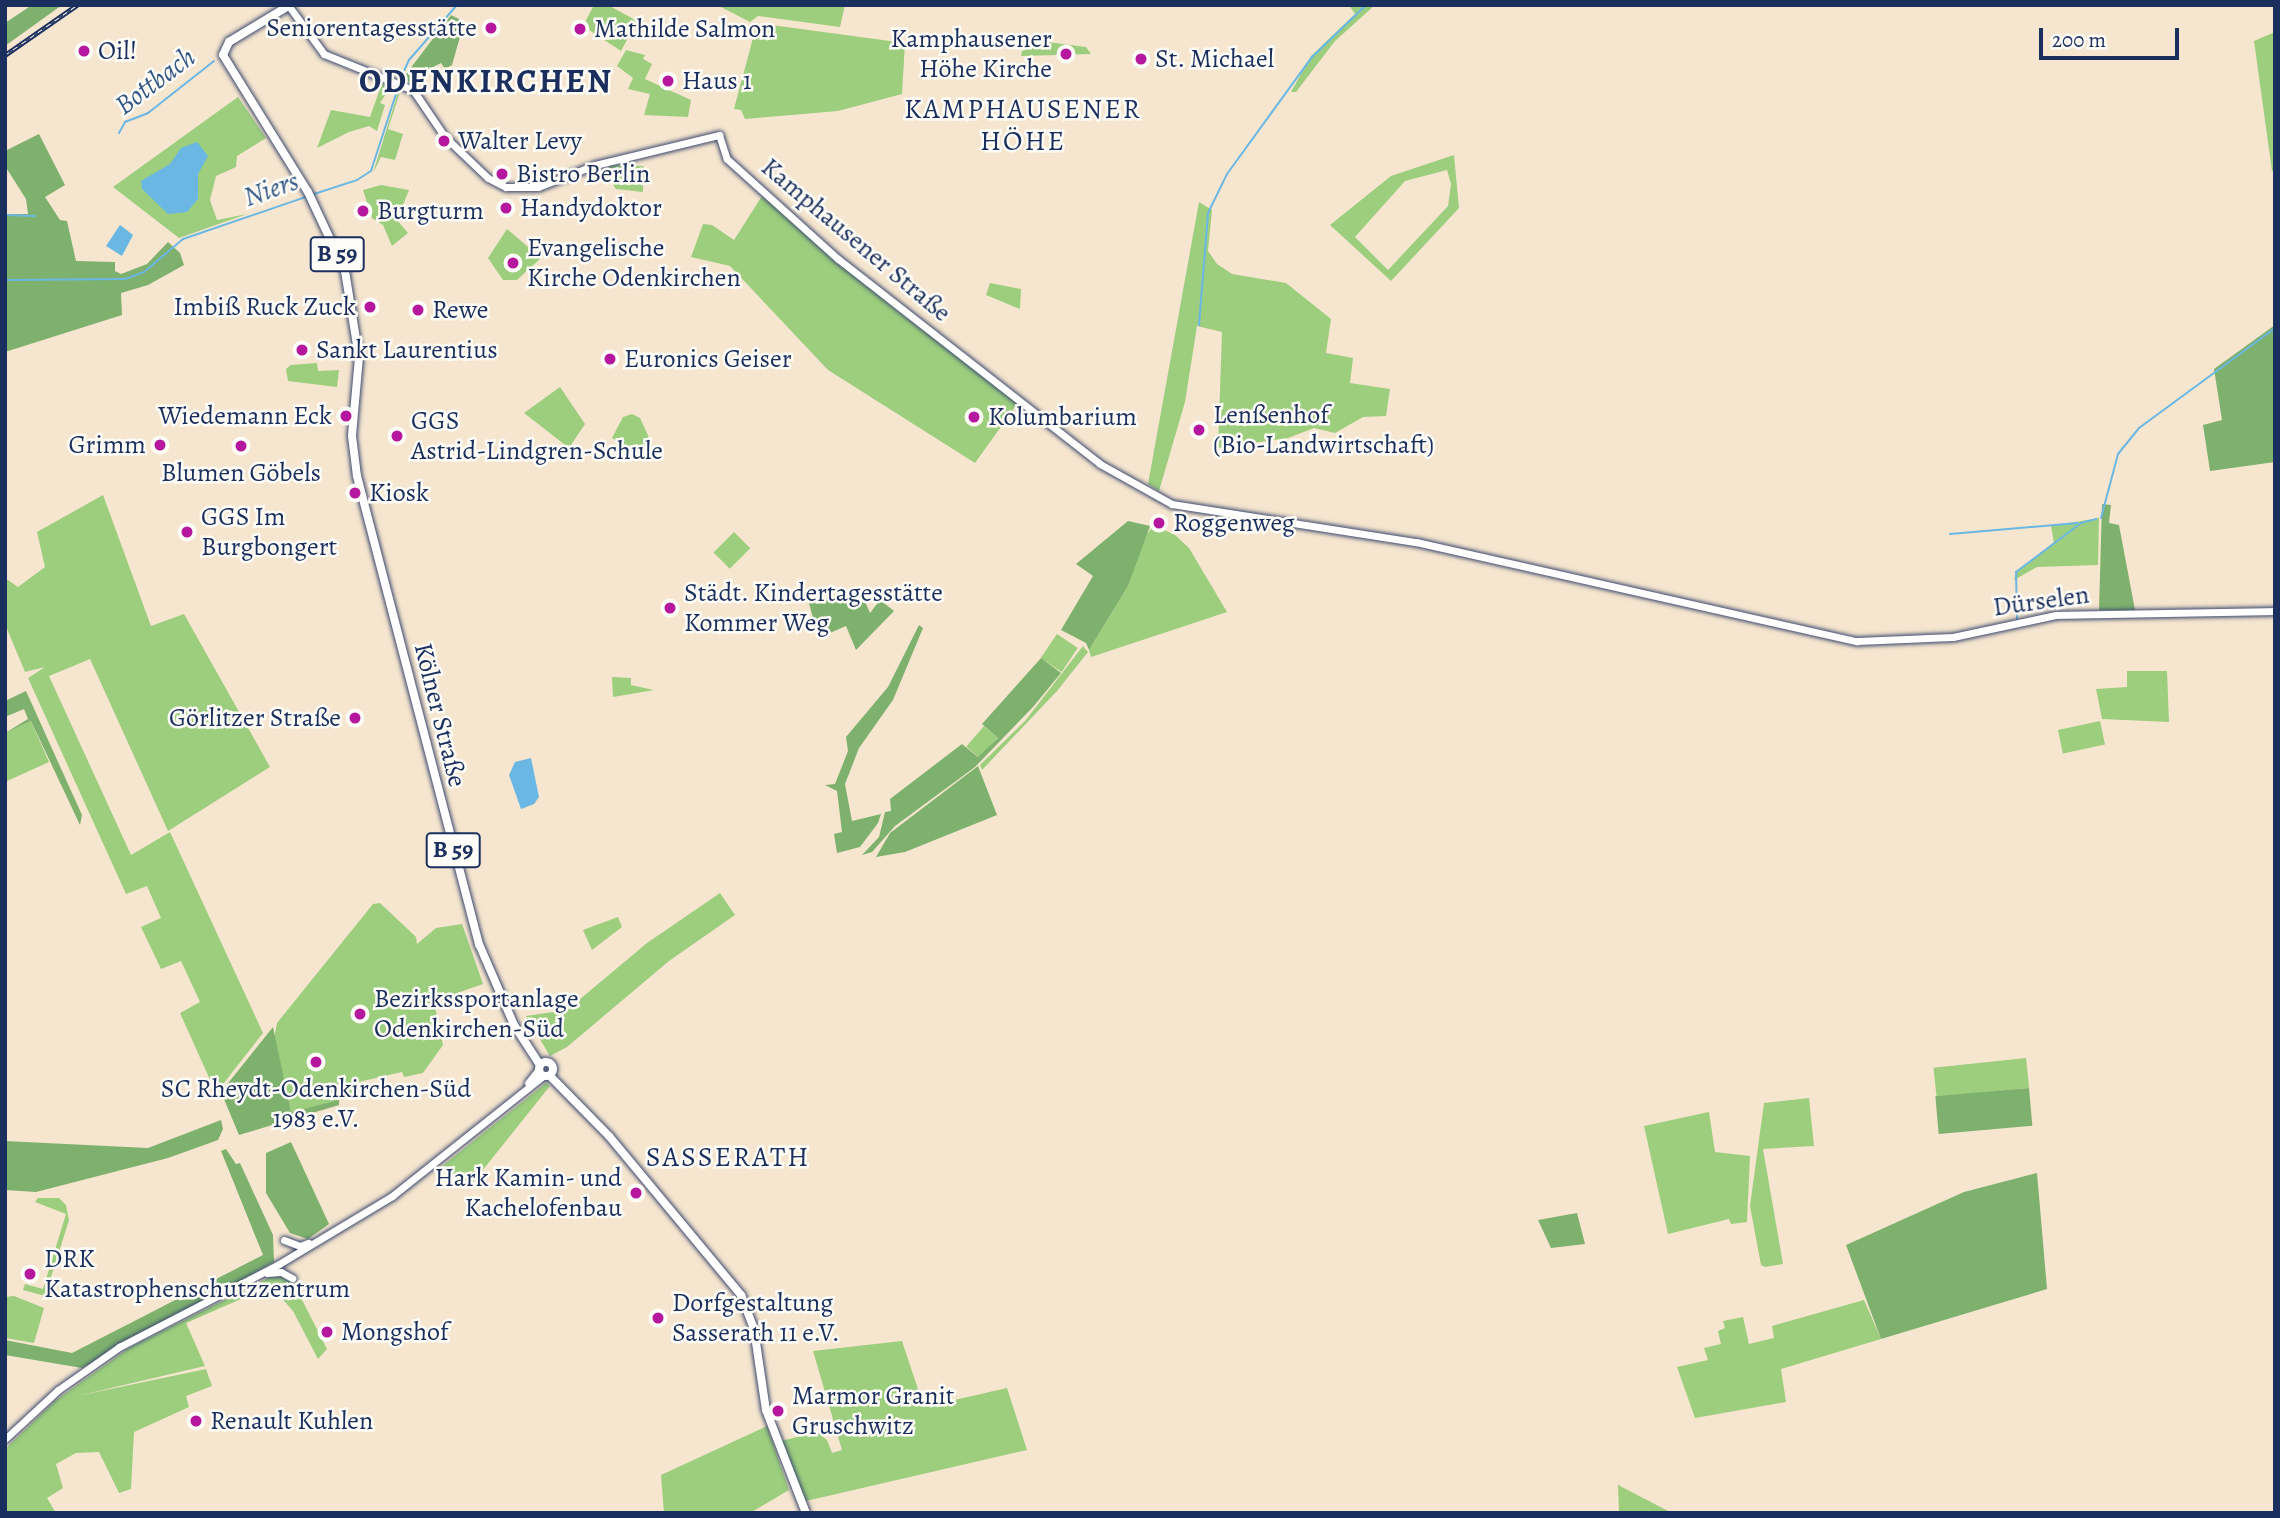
<!DOCTYPE html>
<meta charset="utf-8">
<style>
body{margin:0}
#map{position:relative;width:2280px;height:1518px;overflow:hidden;background:#f6e6cf;font-family:Alegreya,serif}
div>[style]{position:absolute}
[style*='--x']{left:calc(var(--x)*1px);top:calc(var(--y)*1px);width:calc(var(--w)*1px);rotate:calc(var(--a)*1deg)}
.green>*{inset:0;background:#9cce7e;transform-origin:0 0}
.forest>*{inset:0;background:#7db16d;transform-origin:0 0}
.water>*{inset:0;background:#6ab7e4}
.stream>*{height:2px;margin:-1px;padding:0 1px;transform-origin:1px;border-radius:1px;background:#6ab7e4}
.roads{filter:drop-shadow(0 0 2px #3c4a6f) drop-shadow(0 0 2px #3c4a6f)}
.secondary>*{height:7px;margin:-3.5px;padding:0 3.5px;transform-origin:3.5px;border-radius:3.5px;background:#fff}
.primary>*{height:8px;margin:-4px;padding:0 4px;transform-origin:4px;border-radius:4px;background:#fff}
.primary>.ring{margin:-4px;padding:0;box-sizing:content-box;background:none;border:8px solid #fff;border-radius:50%}
.rail>*{height:4.5px;margin-top:-2.25px;transform-origin:0;background:repeating-linear-gradient(90deg,#fdfcf7 0 5px,#1b2f5e 0 10px);box-sizing:border-box;border-block:2px solid #1b2f5e}
.dots>*{width:19px;height:19px;translate:-50% -50%;box-sizing:border-box;border:4px solid #fdfcf7;border-radius:50%}
span{translate:-50% -50%;white-space:nowrap;text-align:center;line-height:1.15;-webkit-text-stroke:5px #fdfcf7;paint-order:stroke}
.shield-label span{padding:2px 5px;background:#fdfcf7;border:2px solid;border-radius:5px;-webkit-text-stroke-width:0}
.shield-label{font-size:24px;color:#1b2f5e;font-weight:700}
.poi-label{font-size:26px;color:#1b2f5e}
.right{translate:-100% -50%;text-align:right}
.left{translate:0 -50%;text-align:left}
.street-label{font-size:26px;color:#1b2f5e}
.water-label{font-size:28px;color:#335886;font-style:italic}
.neighbourhood-label{font-size:28px;color:#1b2f5e;letter-spacing:2px}
.district-label{font-size:33px;color:#1b2f5e;font-weight:700;letter-spacing:2px}
.frame{position:absolute;inset:0;border:7px solid #1b2f5e;pointer-events:none}
.scale{position:absolute;left:2039px;top:28px;width:140px;height:32px;box-sizing:border-box;border:4px solid #1b2f5e;border-top:0;padding-left:9px;font-size:21px;line-height:24px;white-space:nowrap;color:#1b2f5e;-webkit-text-stroke:5px #fdfcf7;paint-order:stroke}
</style>
<div id="map">
<div class="green">
<div style="clip-path:polygon(594px 5px,608px 5px,637px 21px,621px 51px,583px 26px)"></div>
<div style="clip-path:polygon(717px 5px,845px 5px,840px 27px,758px 16px,750px 22px)"></div>
<div style="clip-path:polygon(1349px 5px,1375px 5px,1335px 41px,1296px 92px,1291px 92px,1311px 56px,1355px 14px)"></div>
<div style="clip-path:polygon(757px 23px,905px 43px,902px 94px,838px 111px,745px 119px,741px 110px,734px 109px)"></div>
<div style="clip-path:polygon(2275px 32px,2275px 170px,2272px 171px,2254px 41px)"></div>
<div style="clip-path:polygon(1025px 39px,1086px 47px,1091px 54px,1021px 56px)"></div>
<div style="clip-path:polygon(626px 50px,645px 55px,643px 59px,652px 64px,645px 79px,691px 100px,688px 117px,644px 115px,650px 94px,628px 89px,633px 78px,617px 66px)"></div>
<div style="clip-path:polygon(382px 83px,390px 88px,380px 103px,385px 105px,377px 131px,369px 126px,349px 132px,311px 151px,317px 148px,331px 110px,370px 117px)"></div>
<div style="clip-path:polygon(399px 89px,401px 89px,388px 129px,403px 134px,395px 160px,381px 157px,373px 173px)"></div>
<div style="clip-path:polygon(238px 97px,266px 138px,237px 156px,236px 167px,216px 176px,210px 200px,217px 220px,247px 214px,179px 238px,113px 187px)"></div>
<div style="clip-path:polygon(evenodd,1454px 155px,1459px 208px,1391px 281px,1330px 225px,1391px 176px,1454px 155px,1447px 170px,1451px 184px,1448px 206px,1388px 270px,1355px 237px,1405px 181px,1447px 170px)"></div>
<div style="clip-path:polygon(612px 165px,643px 166px,651px 185px,643px 180px,643px 192px,616px 189px,603px 170px)"></div>
<div style="clip-path:polygon(381px 185px,409px 190px,397px 220px,408px 233px,392px 246px,383px 225px,372px 218px,363px 190px)"></div>
<div style="clip-path:polygon(762px 196px,896px 310px,1018px 403px,975px 463px,828px 370px,730px 266px,691px 257px,703px 224px,712px 225px,734px 240px)"></div>
<div style="clip-path:polygon(1199px 202px,1212px 210px,1208px 251px,1217px 264px,1232px 274px,1286px 283px,1331px 319px,1326px 353px,1353px 358px,1350px 383px,1390px 389px,1386px 416px,1363px 417px,1335px 433px,1314px 428px,1288px 438px,1218px 448px,1222px 332px,1197px 326px,1185px 402px,1159px 491px,1148px 484px)"></div>
<div style="clip-path:polygon(507px 229px,541px 258px,517px 280px,503px 280px,488px 258px)"></div>
<div style="clip-path:polygon(990px 283px,1021px 289px,1020px 309px,986px 295px)"></div>
<div style="clip-path:polygon(317px 363px,318px 371px,339px 370px,337px 387px,288px 381px,286px 369px,291px 365px)"></div>
<div style="clip-path:polygon(560px 387px,585px 424px,569px 448px,524px 413px)"></div>
<div style="clip-path:polygon(632px 414px,640px 418px,651px 442px,641px 454px,612px 438px,623px 417px)"></div>
<div style="clip-path:polygon(103px 495px,151px 626px,184px 614px,270px 767px,168px 831px,90px 659px,49px 676px,131px 855px,170px 832px,263px 1033px,216px 1093px,180px 1013px,200px 1002px,181px 961px,161px 969px,141px 927px,161px 918px,147px 886px,126px 894px,28px 678px,45px 667px,25px 672px,5px 624px,5px 578px,18px 587px,45px 567px,37px 532px)"></div>
<div style="clip-path:polygon(2099px 518px,2098px 565px,2037px 567px,2014px 580px,2016px 572px,2054px 543px,2051px 526px)"></div>
<div style="clip-path:polygon(1154px 525px,1175px 535px,1189px 548px,1227px 612px,1091px 657px,1089px 650px,1128px 586px,1144px 538px)"></div>
<div style="left:734px;top:532px;width:23px;height:29px;rotate:45deg"></div>
<div style="left:1057px;top:634px;width:25px;height:29px;rotate:34deg"></div>
<div style="clip-path:polygon(1083px 646px,1088px 652px,1057px 691px,982px 770px,980px 765px,1025px 721px)"></div>
<div style="clip-path:polygon(2127px 671px,2167px 671px,2169px 722px,2102px 719px,2096px 689px,2127px 687px)"></div>
<div style="clip-path:polygon(612px 677px,631px 678px,631px 685px,654px 690px,613px 697px)"></div>
<div style="clip-path:polygon(31px 721px,49px 762px,5px 782px,5px 733px)"></div>
<div style="left:2100px;top:721px;width:24px;height:43px;rotate:78deg"></div>
<div style="left:984px;top:726px;width:18px;height:27px;rotate:41deg"></div>
<div style="clip-path:polygon(720px 893px,735px 915px,669px 961px,567px 1047px,550px 1056px,526px 1016px,567px 1010px,647px 943px)"></div>
<div style="clip-path:polygon(380px 903px,416px 937px,417px 944px,436px 928px,462px 924px,483px 984px,434px 1001px,443px 1045px,423px 1073px,404px 1077px,402px 1072px,354px 1083px,353px 1097px,291px 1112px,274px 1039px,277px 1023px,373px 904px)"></div>
<div style="clip-path:polygon(618px 917px,622px 927px,592px 950px,583px 930px)"></div>
<div style="left:2026px;top:1058px;width:30px;height:93px;rotate:84deg"></div>
<div style="clip-path:polygon(546px 1083px,550px 1086px,470px 1186px,441px 1167px)"></div>
<div style="clip-path:polygon(1809px 1098px,1814px 1146px,1763px 1149px,1783px 1264px,1765px 1267px,1761px 1265px,1750px 1206px,1764px 1103px)"></div>
<div style="clip-path:polygon(1709px 1112px,1715px 1152px,1750px 1156px,1747px 1222px,1731px 1224px,1729px 1219px,1668px 1234px,1644px 1126px)"></div>
<div style="clip-path:polygon(59px 1198px,66px 1205px,69px 1220px,45px 1296px,23px 1290px,25px 1284px,43px 1289px,66px 1214px,35px 1202px,38px 1198px)"></div>
<div style="clip-path:polygon(276px 1274px,292px 1280px,327px 1349px,318px 1359px,293px 1311px,271px 1286px,186px 1323px,205px 1366px,77px 1396px,206px 1369px,212px 1386px,186px 1396px,189px 1407px,134px 1432px,131px 1489px,119px 1493px,99px 1452px,76px 1453px,56px 1464px,63px 1488px,47px 1498px,56px 1513px,5px 1513px,5px 1449px,56px 1400px,129px 1348px)"></div>
<div style="clip-path:polygon(14px 1296px,44px 1308px,34px 1343px,5px 1338px,5px 1297px)"></div>
<div style="clip-path:polygon(1864px 1300px,1881px 1339px,1781px 1369px,1786px 1402px,1695px 1418px,1677px 1367px,1708px 1360px,1704px 1348px,1721px 1344px,1718px 1331px,1725px 1328px,1723px 1321px,1743px 1317px,1749px 1344px,1774px 1338px,1772px 1326px)"></div>
<div style="clip-path:polygon(902px 1341px,924px 1407px,1007px 1388px,1027px 1450px,806px 1501px,781px 1441px,817px 1432px,827px 1440px,832px 1453px,842px 1450px,813px 1351px)"></div>
<div style="clip-path:polygon(767px 1426px,789px 1490px,750px 1513px,664px 1513px,661px 1475px)"></div>
<div style="clip-path:polygon(1618px 1484px,1620px 1486px,1672px 1513px,1619px 1513px)"></div>
</div>
<div class="forest">
<div style="clip-path:polygon(32px 5px,62px 5px,5px 46px,5px 23px)"></div>
<div style="clip-path:polygon(451px 15px,459px 19px,462px 30px,452px 65px,445px 69px,441px 63px,412px 78px,411px 83px,403px 78px)"></div>
<div style="clip-path:polygon(39px 134px,65px 185px,45px 197px,60px 220px,67px 221px,76px 261px,115px 262px,115px 271px,121px 274px,147px 264px,168px 242px,180px 253px,184px 265px,148px 285px,121px 293px,122px 315px,5px 352px,5px 214px,28px 214px,26px 199px,5px 166px,5px 151px)"></div>
<div style="clip-path:polygon(2275px 325px,2275px 462px,2210px 471px,2203px 425px,2222px 420px,2214px 369px)"></div>
<div style="clip-path:polygon(2102px 504px,2111px 505px,2109px 523px,2119px 525px,2135px 610px,2099px 610px)"></div>
<div style="clip-path:polygon(1128px 521px,1150px 526px,1128px 586px,1089px 650px,1086px 643px,1061px 630px,1093px 576px,1076px 564px)"></div>
<div style="clip-path:polygon(860px 590px,870px 613px,880px 600px,894px 611px,856px 650px,846px 626px,823px 636px,816px 629px,809px 603px)"></div>
<div style="clip-path:polygon(919px 625px,923px 628px,893px 700px,859px 748px,845px 784px,852px 821px,881px 814px,878px 823px,860px 847px,837px 853px,834px 834px,842px 832px,837px 791px,825px 785px,835px 784px,848px 751px,846px 737px,888px 687px)"></div>
<div style="clip-path:polygon(1041px 658px,1061px 673px,1033px 707px,975px 767px,895px 826px,872px 852px,862px 855px,879px 837px,885px 812px,891px 811px,890px 799px,962px 744px,978px 757px,998px 738px,982px 724px)"></div>
<div style="clip-path:polygon(26px 691px,82px 815px,80px 825px,31px 721px,5px 733px,28px 719px,24px 709px,5px 717px,5px 701px)"></div>
<div style="clip-path:polygon(978px 766px,997px 815px,905px 852px,876px 857px,890px 833px)"></div>
<div style="clip-path:polygon(273px 1027px,291px 1112px,339px 1100px,339px 1105px,239px 1135px,221px 1092px)"></div>
<div style="left:2029px;top:1088px;width:38px;height:94px;rotate:85deg"></div>
<div style="clip-path:polygon(221px 1120px,223px 1129px,218px 1140px,168px 1158px,36px 1192px,5px 1190px,5px 1141px,148px 1148px)"></div>
<div style="clip-path:polygon(291px 1142px,329px 1224px,308px 1239px,290px 1233px,266px 1193px,266px 1153px)"></div>
<div style="clip-path:polygon(226px 1149px,236px 1164px,240px 1163px,273px 1235px,274px 1262px,82px 1368px,5px 1355px,5px 1340px,72px 1353px,263px 1255px,221px 1151px)"></div>
<div style="clip-path:polygon(2037px 1173px,2047px 1289px,1881px 1339px,1846px 1245px,1964px 1192px)"></div>
<div style="clip-path:polygon(1577px 1213px,1585px 1244px,1551px 1248px,1538px 1220px)"></div>
</div>
<div class="water">
<div style="clip-path:polygon(197px 142px,208px 156px,198px 174px,198px 199px,187px 212px,168px 214px,142px 189px,141px 181px,170px 164px,181px 148px)"></div>
<div style="clip-path:polygon(120px 225px,133px 235px,122px 256px,106px 246px)"></div>
<div style="clip-path:polygon(531px 758px,539px 797px,534px 804px,521px 809px,509px 775px,515px 762px)"></div>
</div>
<div class="stream">
<div style="--x:400;--y:80;--w:22;--a:-66"></div>
<div style="--x:409;--y:60;--w:73;--a:-48.9"></div>
<div style="--x:119;--y:133;--w:13;--a:-61"></div>
<div style="--x:125;--y:122;--w:25;--a:-21"></div>
<div style="--x:148;--y:113;--w:84;--a:-38.2"></div>
<div style="--x:314;--y:194;--w:45;--a:-18"></div>
<div style="--x:357;--y:180;--w:17;--a:-33"></div>
<div style="--x:371;--y:171;--w:90;--a:-72"></div>
<div style="--x:5;--y:215;--w:30;--a:2"></div>
<div style="--x:5;--y:280;--w:120;--a:-0.5"></div>
<div style="--x:125;--y:279;--w:20;--a:-20"></div>
<div style="--x:144;--y:272;--w:51;--a:-40.2"></div>
<div style="--x:183;--y:239;--w:130;--a:-18.9"></div>
<div style="--x:1199;--y:325;--w:112;--a:-85.4"></div>
<div style="--x:1208;--y:213;--w:43;--a:-64"></div>
<div style="--x:1227;--y:174;--w:145;--a:-54"></div>
<div style="--x:1312;--y:57;--w:75;--a:-43.9"></div>
<div style="--x:2101;--y:518;--w:66;--a:-75.1"></div>
<div style="--x:2118;--y:454;--w:33;--a:-51"></div>
<div style="--x:2139;--y:428;--w:169;--a:-36.3"></div>
<div style="--x:1950;--y:534;--w:128;--a:-4.9"></div>
<div style="--x:2017;--y:619;--w:47;--a:-91.2"></div>
<div style="--x:2016;--y:572;--w:81;--a:-37"></div>
<div style="--x:2081;--y:523;--w:16;--a:-15"></div>
</div>
<div class="roads">
<div class="secondary">
<div style="--x:288;--y:5;--w:61;--a:53.7"></div>
<div style="--x:324;--y:54;--w:96;--a:22"></div>
<div style="--x:413;--y:90;--w:57;--a:55.8"></div>
<div style="--x:445;--y:137;--w:59;--a:43.6"></div>
<div style="--x:488;--y:178;--w:20;--a:27"></div>
<div style="--x:506;--y:187;--w:32;--a:0"></div>
<div style="--x:538;--y:187;--w:61;--a:-21.1"></div>
<div style="--x:595;--y:165;--w:128;--a:-13.6"></div>
<div style="--x:719;--y:135;--w:25;--a:72"></div>
<div style="--x:727;--y:159;--w:149;--a:42"></div>
<div style="--x:838;--y:259;--w:333;--a:38"></div>
<div style="--x:1100;--y:464;--w:82;--a:29.1"></div>
<div style="--x:1172;--y:504;--w:247;--a:8.9"></div>
<div style="--x:1416;--y:542;--w:452;--a:12.7"></div>
<div style="--x:1857;--y:641;--w:96;--a:-2.4"></div>
<div style="--x:1953;--y:637;--w:105;--a:-12.1"></div>
<div style="--x:2056;--y:615;--w:219;--a:-1"></div>
<div style="--x:528;--y:1083;--w:18;--a:-52"></div>
<div style="--x:284;--y:1240;--w:17;--a:21"></div>
<div style="--x:300;--y:1246;--w:9;--a:-21"></div>
<div style="--x:267;--y:1273;--w:14;--a:-4"></div>
<div style="--x:281;--y:1272;--w:13;--a:29"></div>
<div style="--x:5;--y:1439;--w:72;--a:-42.8"></div>
<div style="--x:58;--y:1390;--w:75;--a:-35.2"></div>
<div style="--x:119;--y:1347;--w:180;--a:-27.4"></div>
<div style="--x:279;--y:1264;--w:132;--a:-31"></div>
<div style="--x:392;--y:1196;--w:193;--a:-38.5"></div>
</div>
<div class="primary">
<div style="--x:290;--y:5;--w:71;--a:148.8"></div>
<div style="--x:229;--y:42;--w:14;--a:115"></div>
<div style="--x:223;--y:55;--w:161;--a:58.2"></div>
<div style="--x:308;--y:192;--w:87;--a:64.9"></div>
<div style="--x:345;--y:271;--w:87;--a:80.8"></div>
<div style="--x:359;--y:357;--w:79;--a:95.1"></div>
<div style="--x:352;--y:436;--w:40;--a:82.9"></div>
<div style="--x:357;--y:476;--w:484;--a:75.4"></div>
<div style="--x:479;--y:944;--w:88;--a:66.6"></div>
<div style="--x:514;--y:1025;--w:48;--a:57"></div>
<div class="ring" style="left:539px;top:1062px;width:6px;height:6px"></div>
<div style="--x:550;--y:1076;--w:84;--a:45.5"></div>
<div style="--x:609;--y:1136;--w:207;--a:50.3"></div>
<div style="--x:741;--y:1295;--w:36;--a:69"></div>
<div style="--x:754;--y:1329;--w:82;--a:81.6"></div>
<div style="--x:766;--y:1410;--w:110;--a:68.8"></div>
</div>
</div>
<div class="rail">
<div style="--x:5;--y:55;--w:88;--a:-34.8"></div>
</div>
<div class="dots">
<div style="left:491px;top:28px;background:#b5179e"></div>
<div style="left:580px;top:29px;background:#b5179e"></div>
<div style="left:84px;top:51px;background:#b5179e"></div>
<div style="left:1066px;top:54px;background:#b5179e"></div>
<div style="left:1141px;top:59px;background:#b5179e"></div>
<div style="left:668px;top:81px;background:#b5179e"></div>
<div style="left:444px;top:141px;background:#b5179e"></div>
<div style="left:502px;top:174px;background:#b5179e"></div>
<div style="left:506px;top:208px;background:#b5179e"></div>
<div style="left:363px;top:211px;background:#b5179e"></div>
<div style="left:513px;top:263px;background:#b5179e"></div>
<div style="left:370px;top:307px;background:#b5179e"></div>
<div style="left:418px;top:310px;background:#b5179e"></div>
<div style="left:302px;top:350px;background:#b5179e"></div>
<div style="left:610px;top:359px;background:#b5179e"></div>
<div style="left:346px;top:416px;background:#b5179e"></div>
<div style="left:974px;top:417px;background:#b5179e"></div>
<div style="left:1199px;top:430px;background:#b5179e"></div>
<div style="left:397px;top:436px;background:#b5179e"></div>
<div style="left:160px;top:445px;background:#b5179e"></div>
<div style="left:241px;top:446px;background:#b5179e"></div>
<div style="left:355px;top:493px;background:#b5179e"></div>
<div style="left:1159px;top:523px;background:#b5179e"></div>
<div style="left:187px;top:532px;background:#b5179e"></div>
<div style="left:670px;top:608px;background:#b5179e"></div>
<div style="left:355px;top:718px;background:#b5179e"></div>
<div style="left:360px;top:1014px;background:#b5179e"></div>
<div style="left:316px;top:1062px;background:#b5179e"></div>
<div style="left:636px;top:1193px;background:#b5179e"></div>
<div style="left:30px;top:1274px;background:#b5179e"></div>
<div style="left:658px;top:1318px;background:#b5179e"></div>
<div style="left:327px;top:1332px;background:#b5179e"></div>
<div style="left:778px;top:1411px;background:#b5179e"></div>
<div style="left:196px;top:1421px;background:#b5179e"></div>
</div>
<div class="shield-label">
<span style="left:337px;top:254px">B 59</span>
<span style="left:453px;top:850px">B 59</span>
</div>
<div class="poi-label">
<span class="right" style="left:477px;top:28px">Seniorentagesstätte</span>
<span class="left" style="left:594px;top:29px">Mathilde Salmon</span>
<span class="right" style="left:1052px;top:54px">Kamphausener<br>Höhe Kirche</span>
<span class="left" style="left:98px;top:51px">Oil!</span>
<span class="left" style="left:1155px;top:59px">St. Michael</span>
<span class="left" style="left:682px;top:81px">Haus 1</span>
<span class="left" style="left:458px;top:141px">Walter Levy</span>
<span class="left" style="left:516px;top:174px">Bistro Berlin</span>
<span class="left" style="left:520px;top:208px">Handydoktor</span>
<span class="left" style="left:377px;top:211px">Burgturm</span>
<span class="left" style="left:527px;top:263px">Evangelische<br>Kirche Odenkirchen</span>
<span class="right" style="left:356px;top:307px">Imbiß Ruck Zuck</span>
<span class="left" style="left:432px;top:310px">Rewe</span>
<span class="left" style="left:316px;top:350px">Sankt Laurentius</span>
<span class="left" style="left:624px;top:359px">Euronics Geiser</span>
<span class="left" style="left:1213px;top:430px">Lenßenhof<br>(Bio-Landwirtschaft)</span>
<span class="right" style="left:332px;top:416px">Wiedemann Eck</span>
<span class="left" style="left:988px;top:417px">Kolumbarium</span>
<span class="left" style="left:411px;top:436px">GGS<br>Astrid-Lindgren-Schule</span>
<span class="right" style="left:146px;top:445px">Grimm</span>
<span style="left:241px;top:473px">Blumen Göbels</span>
<span class="left" style="left:369px;top:493px">Kiosk</span>
<span class="left" style="left:201px;top:532px">GGS Im<br>Burgbongert</span>
<span class="left" style="left:1173px;top:523px">Roggenweg</span>
<span class="left" style="left:684px;top:608px">Städt. Kindertagesstätte<br>Kommer Weg</span>
<span class="right" style="left:341px;top:718px">Görlitzer Straße</span>
<span class="left" style="left:374px;top:1014px">Bezirkssportanlage<br>Odenkirchen-Süd</span>
<span style="left:316px;top:1104px">SC Rheydt-Odenkirchen-Süd<br>1983 e.V.</span>
<span class="right" style="left:622px;top:1193px">Hark Kamin- und<br>Kachelofenbau</span>
<span class="left" style="left:44px;top:1274px">DRK<br>Katastrophenschutzzentrum</span>
<span class="left" style="left:672px;top:1318px">Dorfgestaltung<br>Sasserath 11 e.V.</span>
<span class="left" style="left:341px;top:1332px">Mongshof</span>
<span class="left" style="left:792px;top:1411px">Marmor Granit<br>Gruschwitz</span>
<span class="left" style="left:210px;top:1421px">Renault Kuhlen</span>
</div>
<div class="street-label">
<span style="left:856px;top:240px;rotate:40deg">Kamphausener Straße</span>
<span style="left:2041px;top:601px;rotate:-8deg">Dürselen</span>
<span style="left:440px;top:715px;rotate:76deg">Kölner Straße</span>
</div>
<div class="water-label">
<span style="left:155px;top:81px;rotate:-37deg">Bottbach</span>
<span style="left:271px;top:189px;rotate:-19deg">Niers</span>
</div>
<div class="neighbourhood-label">
<span style="left:1023px;top:125px">KAMPHAUSENER<br>HÖHE</span>
<span style="left:728px;top:1157px">SASSERATH</span>
</div>
<div class="district-label">
<span style="left:486px;top:81px">ODENKIRCHEN</span>
</div>
<div class="frame"></div>
<div class="scale">200 m</div>
</div>
